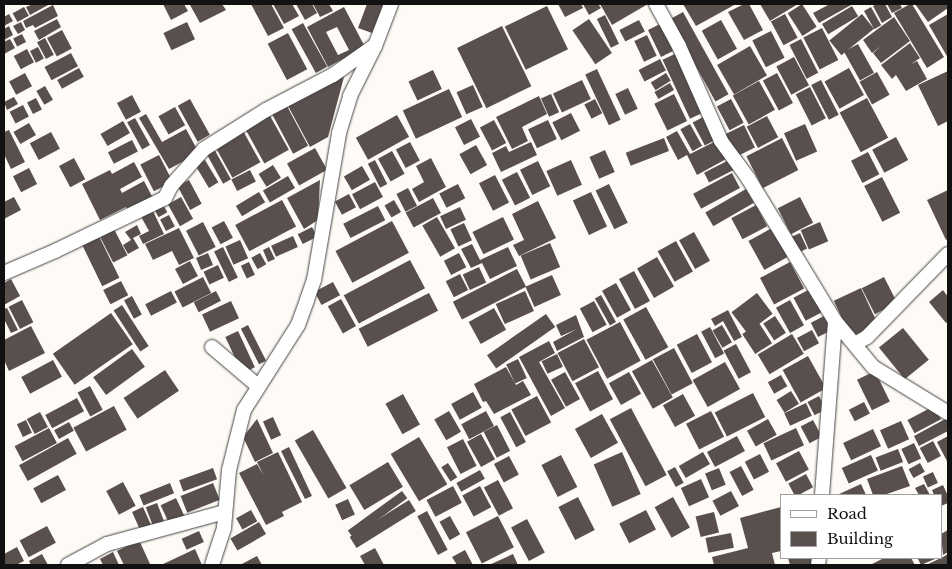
<!DOCTYPE html>
<style>
body{margin:0}
#map{position:relative;width:952px;height:569px;overflow:hidden;background:#fefbf6;font-family:"Libre Baskerville",serif}
div>[style]{position:absolute}
[style*='--x']{left:calc(var(--x)*1px);top:calc(var(--y)*1px);width:calc(var(--w)*1px);rotate:calc(var(--a)*1deg)}
.building>*{inset:0;background:#59504e;transform-origin:0 0}
.roads{filter:drop-shadow(0 0 1px #444) drop-shadow(0 0 1px #444)}
.minor>*{height:14px;margin:-7px;padding:0 7px;transform-origin:7px;border-radius:7px;background:#fff}
span{translate:-50% -50%;white-space:nowrap;text-align:center;line-height:1.15;-webkit-text-stroke:5px #fff;paint-order:stroke}
.frame{position:absolute;inset:0;border:5px solid #111;pointer-events:none}
.legend{position:absolute;left:780px;top:494px;width:162px;height:65px;box-sizing:border-box;background:#fff;border:1px solid #a0a0a0;margin:0;padding:6px 9px;list-style:none;font-size:15px;color:#111}
.legend li{display:flex;align-items:center;gap:10px;height:25px}
.legend b{width:25px;border:1px solid #a0a0a0}
</style>
<div id="map">
<div class="building">
<div style="clip-path:polygon(33px 4px,50px 4px,30px 15px,26px 7px)"></div>
<div style="clip-path:polygon(163px 4px,184px 4px,188px 11px,171px 20px)"></div>
<div style="clip-path:polygon(192px 4px,222px 4px,226px 10px,200px 23px,190px 5px)"></div>
<div style="clip-path:polygon(251px 4px,271px 4px,284px 28px,268px 36px)"></div>
<div style="clip-path:polygon(273px 4px,292px 4px,299px 16px,284px 24px)"></div>
<div style="clip-path:polygon(296px 4px,312px 4px,317px 13px,305px 20px)"></div>
<div style="clip-path:polygon(313px 4px,329px 4px,333px 11px,320px 17px)"></div>
<div style="clip-path:polygon(367px 4px,384px 4px,372px 33px,358px 28px)"></div>
<div style="clip-path:polygon(558px 4px,581px 4px,583px 8px,565px 17px)"></div>
<div style="clip-path:polygon(583px 4px,598px 4px,601px 8px,589px 15px)"></div>
<div style="clip-path:polygon(600px 4px,648px 4px,612px 25px)"></div>
<div style="clip-path:polygon(683px 4px,736px 4px,696px 26px)"></div>
<div style="clip-path:polygon(744px 4px,749px 4px,763px 30px,744px 40px,728px 12px)"></div>
<div style="clip-path:polygon(760px 4px,798px 4px,770px 21px)"></div>
<div style="left:802px;top:4px;width:27px;height:17px;rotate:57deg"></div>
<div style="clip-path:polygon(830px 4px,851px 5px,819px 23px,813px 13px)"></div>
<div style="clip-path:polygon(877px 4px,885px 4px,892px 17px,882px 23px,873px 6px)"></div>
<div style="clip-path:polygon(887px 4px,900px 4px,902px 8px,892px 13px)"></div>
<div style="clip-path:polygon(910px 4px,912px 4px,944px 57px,927px 68px,894px 13px)"></div>
<div style="clip-path:polygon(915px 4px,946px 4px,948px 8px,928px 22px)"></div>
<div style="clip-path:polygon(53px 5px,58px 16px,35px 28px,33px 25px,26px 28px,23px 21px)"></div>
<div style="left:547px;top:6px;width:48px;height:47px;rotate:64deg"></div>
<div style="left:852px;top:6px;width:12px;height:35px;rotate:59deg"></div>
<div style="left:24px;top:7px;width:10px;height:13px;rotate:61deg"></div>
<div style="clip-path:polygon(evenodd,344px 7px,365px 47px,328px 67px,307px 27px,344px 7px,337px 27px,349px 50px,338px 55px,326px 32px,337px 27px)"></div>
<div style="left:871px;top:7px;width:21px;height:8px;rotate:61deg"></div>
<div style="left:683px;top:12px;width:94px;height:15px;rotate:61deg"></div>
<div style="clip-path:polygon(9px 14px,13px 21px,4px 26px,4px 17px)"></div>
<div style="left:785px;top:14px;width:27px;height:16px;rotate:62deg"></div>
<div style="left:862px;top:14px;width:19px;height:42px;rotate:51deg"></div>
<div style="clip-path:polygon(948px 14px,948px 58px,929px 25px)"></div>
<div style="left:605px;top:15px;width:32px;height:9px;rotate:64deg"></div>
<div style="clip-path:polygon(894px 17px,910px 41px,881px 63px,873px 53px,881px 46px,872px 53px,863px 40px)"></div>
<div style="clip-path:polygon(57px 19px,61px 27px,39px 40px,34px 31px)"></div>
<div style="left:589px;top:19px;width:41px;height:20px;rotate:56deg"></div>
<div style="left:639px;top:20px;width:13px;height:22px;rotate:63deg"></div>
<div style="left:721px;top:20px;width:33px;height:22px;rotate:61deg"></div>
<div style="clip-path:polygon(21px 22px,25px 30px,18px 34px,13px 26px)"></div>
<div style="left:187px;top:22px;width:19px;height:26px;rotate:65deg"></div>
<div style="clip-path:polygon(664px 22px,666px 36px,673px 51px,661px 57px,648px 30px)"></div>
<div style="left:303px;top:23px;width:50px;height:13px;rotate:61deg"></div>
<div style="clip-path:polygon(9px 26px,13px 35px,4px 40px,4px 29px)"></div>
<div style="left:502px;top:26px;width:67px;height:50px;rotate:64deg"></div>
<div style="left:822px;top:28px;width:36px;height:21px;rotate:63deg"></div>
<div style="left:62px;top:30px;width:21px;height:17px;rotate:62deg"></div>
<div style="left:771px;top:31px;width:30px;height:21px;rotate:63deg"></div>
<div style="left:288px;top:33px;width:41px;height:23px;rotate:62deg"></div>
<div style="left:22px;top:34px;width:9px;height:10px;rotate:63deg"></div>
<div style="left:647px;top:35px;width:23px;height:14px;rotate:65deg"></div>
<div style="left:45px;top:38px;width:19px;height:9px;rotate:62deg"></div>
<div style="clip-path:polygon(10px 39px,15px 48px,4px 54px,4px 42px)"></div>
<div style="left:801px;top:39px;width:38px;height:13px;rotate:63deg"></div>
<div style="clip-path:polygon(910px 43px,920px 58px,911px 64px,917px 61px,927px 79px,906px 91px,896px 75px,892px 79px,881px 65px)"></div>
<div style="left:858px;top:44px;width:33px;height:16px;rotate:61deg"></div>
<div style="left:750px;top:46px;width:34px;height:38px;rotate:60deg"></div>
<div style="left:38px;top:47px;width:13px;height:9px;rotate:63deg"></div>
<div style="left:27px;top:49px;width:15px;height:15px;rotate:62deg"></div>
<div style="left:71px;top:53px;width:15px;height:30px;rotate:62deg"></div>
<div style="left:677px;top:53px;width:65px;height:16px;rotate:65deg"></div>
<div style="left:794px;top:57px;width:32px;height:20px;rotate:62deg"></div>
<div style="left:660px;top:59px;width:13px;height:24px;rotate:63deg"></div>
<div style="left:79px;top:68px;width:10px;height:25px;rotate:61deg"></div>
<div style="left:849px;top:68px;width:31px;height:28px;rotate:61deg"></div>
<div style="left:597px;top:69px;width:56px;height:13px;rotate:65deg"></div>
<div style="left:433px;top:70px;width:21px;height:27px;rotate:65deg"></div>
<div style="clip-path:polygon(948px 71px,948px 121px,938px 126px,918px 85px)"></div>
<div style="left:877px;top:72px;width:26px;height:20px;rotate:61deg"></div>
<div style="left:25px;top:73px;width:15px;height:18px;rotate:62deg"></div>
<div style="left:666px;top:73px;width:9px;height:18px;rotate:58deg"></div>
<div style="left:777px;top:73px;width:34px;height:16px;rotate:62deg"></div>
<div style="clip-path:polygon(344px 77px,328px 137px,310px 147px,287px 104px)"></div>
<div style="left:582px;top:80px;width:21px;height:32px;rotate:65deg"></div>
<div style="left:821px;top:80px;width:39px;height:11px;rotate:63deg"></div>
<div style="left:759px;top:81px;width:33px;height:30px;rotate:61deg"></div>
<div style="left:670px;top:83px;width:8px;height:18px;rotate:60deg"></div>
<div style="left:473px;top:85px;width:24px;height:18px;rotate:66deg"></div>
<div style="left:45px;top:86px;width:16px;height:10px;rotate:60deg"></div>
<div style="left:810px;top:87px;width:35px;height:16px;rotate:63deg"></div>
<div style="left:628px;top:88px;width:23px;height:14px;rotate:65deg"></div>
<div style="left:449px;top:89px;width:31px;height:51px;rotate:65deg"></div>
<div style="left:551px;top:94px;width:20px;height:11px;rotate:66deg"></div>
<div style="left:674px;top:94px;width:30px;height:22px;rotate:64deg"></div>
<div style="left:132px;top:95px;width:19px;height:17px;rotate:62deg"></div>
<div style="clip-path:polygon(539px 96px,547px 114px,522px 127px,528px 141px,512px 149px,496px 117px)"></div>
<div style="clip-path:polygon(14px 97px,18px 104px,7px 110px,4px 102px)"></div>
<div style="left:36px;top:98px;width:13px;height:10px;rotate:63deg"></div>
<div style="left:867px;top:98px;width:45px;height:31px;rotate:62deg"></div>
<div style="left:190px;top:99px;width:41px;height:14px;rotate:61deg"></div>
<div style="left:595px;top:99px;width:16px;height:12px;rotate:63deg"></div>
<div style="left:731px;top:99px;width:27px;height:16px;rotate:62deg"></div>
<div style="left:23px;top:105px;width:13px;height:15px;rotate:63deg"></div>
<div style="left:287px;top:106px;width:45px;height:17px;rotate:62deg"></div>
<div style="left:175px;top:107px;width:21px;height:19px;rotate:61deg"></div>
<div style="left:571px;top:113px;width:20px;height:21px;rotate:63deg"></div>
<div style="clip-path:polygon(146px 114px,162px 142px,186px 129px,199px 153px,169px 169px,139px 118px)"></div>
<div style="left:269px;top:114px;width:41px;height:28px;rotate:61deg"></div>
<div style="left:397px;top:115px;width:25px;height:47px;rotate:61deg"></div>
<div style="left:705px;top:116px;width:26px;height:14px;rotate:62deg"></div>
<div style="left:767px;top:116px;width:24px;height:23px;rotate:62deg"></div>
<div style="left:135px;top:118px;width:31px;height:9px;rotate:61deg"></div>
<div style="left:471px;top:119px;width:20px;height:18px;rotate:63deg"></div>
<div style="left:494px;top:120px;width:26px;height:16px;rotate:62deg"></div>
<div style="left:548px;top:120px;width:21px;height:22px;rotate:65deg"></div>
<div style="left:123px;top:121px;width:14px;height:26px;rotate:60deg"></div>
<div style="left:29px;top:123px;width:14px;height:18px;rotate:60deg"></div>
<div style="left:690px;top:124px;width:25px;height:11px;rotate:61deg"></div>
<div style="left:805px;top:124px;width:30px;height:23px;rotate:66deg"></div>
<div style="left:744px;top:125px;width:25px;height:21px;rotate:64deg"></div>
<div style="left:242px;top:129px;width:38px;height:32px;rotate:61deg"></div>
<div style="clip-path:polygon(9px 130px,25px 162px,11px 169px,4px 154px,4px 132px)"></div>
<div style="clip-path:polygon(677px 131px,690px 154px,718px 140px,728px 158px,697px 175px,687px 155px,678px 160px,666px 137px)"></div>
<div style="left:51px;top:132px;width:19px;height:24px;rotate:62deg"></div>
<div style="left:896px;top:137px;width:26px;height:27px;rotate:62deg"></div>
<div style="left:664px;top:138px;width:14px;height:41px;rotate:69deg"></div>
<div style="left:782px;top:138px;width:36px;height:40px;rotate:63deg"></div>
<div style="left:132px;top:140px;width:13px;height:27px;rotate:63deg"></div>
<div style="left:410px;top:142px;width:21px;height:16px;rotate:62deg"></div>
<div style="clip-path:polygon(531px 142px,537px 155px,501px 172px,492px 153px,506px 146px,509px 152px)"></div>
<div style="left:476px;top:145px;width:23px;height:19px;rotate:61deg"></div>
<div style="left:213px;top:147px;width:37px;height:9px;rotate:61deg"></div>
<div style="left:315px;top:148px;width:25px;height:32px;rotate:61deg"></div>
<div style="left:605px;top:150px;width:24px;height:17px;rotate:66deg"></div>
<div style="left:392px;top:151px;width:26px;height:16px;rotate:61deg"></div>
<div style="left:868px;top:152px;width:25px;height:19px;rotate:63deg"></div>
<div style="left:159px;top:155px;width:30px;height:21px;rotate:63deg"></div>
<div style="left:74px;top:158px;width:24px;height:17px;rotate:62deg"></div>
<div style="clip-path:polygon(431px 158px,446px 187px,419px 202px,412px 189px,424px 182px,416px 166px)"></div>
<div style="left:205px;top:160px;width:26px;height:11px;rotate:59deg"></div>
<div style="left:375px;top:160px;width:27px;height:8px;rotate:63deg"></div>
<div style="left:571px;top:160px;width:27px;height:27px;rotate:66deg"></div>
<div style="left:729px;top:160px;width:11px;height:28px;rotate:63deg"></div>
<div style="left:538px;top:161px;width:28px;height:20px;rotate:64deg"></div>
<div style="clip-path:polygon(134px 162px,142px 177px,120px 189px,122px 193px,144px 181px,154px 200px,129px 212px,126px 207px,100px 220px,82px 184px,110px 170px,112px 174px)"></div>
<div style="left:273px;top:165px;width:15px;height:17px;rotate:58deg"></div>
<div style="left:362px;top:166px;width:16px;height:21px;rotate:60deg"></div>
<div style="left:29px;top:168px;width:18px;height:18px;rotate:63deg"></div>
<div style="left:250px;top:170px;width:13px;height:21px;rotate:63deg"></div>
<div style="left:517px;top:172px;width:29px;height:17px;rotate:63deg"></div>
<div style="left:732px;top:173px;width:17px;height:44px;rotate:62deg"></div>
<div style="left:495px;top:175px;width:31px;height:18px;rotate:63deg"></div>
<div style="left:288px;top:176px;width:14px;height:29px;rotate:60deg"></div>
<div style="left:882px;top:177px;width:40px;height:20px;rotate:63deg"></div>
<div style="left:189px;top:180px;width:27px;height:13px;rotate:62deg"></div>
<div style="clip-path:polygon(320px 180px,318px 220px,304px 229px,287px 198px)"></div>
<div style="left:375px;top:182px;width:17px;height:26px;rotate:62deg"></div>
<div style="left:458px;top:184px;width:16px;height:21px;rotate:63deg"></div>
<div style="left:609px;top:184px;width:43px;height:15px;rotate:64deg"></div>
<div style="left:408px;top:188px;width:20px;height:13px;rotate:63deg"></div>
<div style="left:746px;top:189px;width:16px;height:47px;rotate:60deg"></div>
<div style="clip-path:polygon(948px 190px,948px 239px,946px 240px,927px 200px)"></div>
<div style="left:259px;top:192px;width:12px;height:27px;rotate:59deg"></div>
<div style="left:591px;top:192px;width:38px;height:20px;rotate:65deg"></div>
<div style="left:349px;top:194px;width:15px;height:16px;rotate:62deg"></div>
<div style="clip-path:polygon(14px 197px,21px 210px,4px 219px,4px 202px)"></div>
<div style="left:181px;top:197px;width:25px;height:15px;rotate:61deg"></div>
<div style="left:800px;top:197px;width:29px;height:25px;rotate:63deg"></div>
<div style="left:433px;top:198px;width:17px;height:31px;rotate:62deg"></div>
<div style="left:282px;top:200px;width:30px;height:53px;rotate:62deg"></div>
<div style="left:394px;top:200px;width:14px;height:11px;rotate:60deg"></div>
<div style="left:161px;top:201px;width:13px;height:10px;rotate:61deg"></div>
<div style="clip-path:polygon(538px 201px,556px 238px,519px 256px,513px 245px,524px 240px,512px 214px)"></div>
<div style="left:756px;top:205px;width:24px;height:28px;rotate:62deg"></div>
<div style="left:378px;top:206px;width:16px;height:39px;rotate:63deg"></div>
<div style="clip-path:polygon(151px 207px,164px 234px,143px 244px,139px 236px,149px 231px,139px 213px)"></div>
<div style="left:460px;top:207px;width:14px;height:22px;rotate:65deg"></div>
<div style="left:169px;top:215px;width:13px;height:10px;rotate:63deg"></div>
<div style="left:437px;top:217px;width:36px;height:17px;rotate:60deg"></div>
<div style="left:503px;top:217px;width:25px;height:34px;rotate:64deg"></div>
<div style="left:224px;top:221px;width:19px;height:14px;rotate:62deg"></div>
<div style="left:392px;top:221px;width:36px;height:64px;rotate:62deg"></div>
<div style="left:203px;top:222px;width:28px;height:19px;rotate:63deg"></div>
<div style="left:820px;top:222px;width:21px;height:21px;rotate:67deg"></div>
<div style="left:464px;top:223px;width:19px;height:15px;rotate:65deg"></div>
<div style="left:112px;top:225px;width:34px;height:16px;rotate:63deg"></div>
<div style="clip-path:polygon(137px 225px,141px 234px,133px 238px,139px 248px,128px 254px,123px 245px,131px 240px,125px 232px)"></div>
<div style="left:312px;top:227px;width:11px;height:16px;rotate:63deg"></div>
<div style="clip-path:polygon(179px 228px,194px 258px,179px 265px,172px 251px,153px 260px,145px 244px)"></div>
<div style="left:772px;top:228px;width:33px;height:27px;rotate:61deg"></div>
<div style="left:97px;top:232px;width:51px;height:19px;rotate:64deg"></div>
<div style="left:694px;top:232px;width:33px;height:17px;rotate:61deg"></div>
<div style="left:800px;top:233px;width:17px;height:9px;rotate:65deg"></div>
<div style="left:293px;top:236px;width:12px;height:24px;rotate:66deg"></div>
<div style="left:240px;top:240px;width:20px;height:16px;rotate:66deg"></div>
<div style="left:676px;top:241px;width:35px;height:21px;rotate:61deg"></div>
<div style="left:550px;top:243px;width:26px;height:32px;rotate:67deg"></div>
<div style="clip-path:polygon(472px 244px,480px 260px,508px 247px,517px 266px,490px 279px,482px 263px,471px 268px,461px 249px)"></div>
<div style="left:223px;top:247px;width:34px;height:10px;rotate:64deg"></div>
<div style="clip-path:polygon(269px 247px,275px 259px,268px 262px,263px 250px)"></div>
<div style="left:208px;top:253px;width:13px;height:13px;rotate:67deg"></div>
<div style="left:260px;top:253px;width:13px;height:10px;rotate:61deg"></div>
<div style="left:459px;top:253px;width:16px;height:17px;rotate:63deg"></div>
<div style="left:657px;top:257px;width:34px;height:23px;rotate:60deg"></div>
<div style="left:410px;top:260px;width:32px;height:75px;rotate:62deg"></div>
<div style="left:190px;top:261px;width:17px;height:17px;rotate:62deg"></div>
<div style="left:249px;top:262px;width:14px;height:9px;rotate:65deg"></div>
<div style="left:790px;top:262px;width:30px;height:34px;rotate:62deg"></div>
<div style="left:218px;top:265px;width:14px;height:16px;rotate:65deg"></div>
<div style="left:479px;top:267px;width:17px;height:18px;rotate:65deg"></div>
<div style="left:517px;top:269px;width:20px;height:72px;rotate:63deg"></div>
<div style="left:634px;top:271px;width:34px;height:17px;rotate:62deg"></div>
<div style="left:460px;top:274px;width:18px;height:16px;rotate:63deg"></div>
<div style="left:552px;top:275px;width:22px;height:29px;rotate:66deg"></div>
<div style="left:203px;top:277px;width:18px;height:32px;rotate:63deg"></div>
<div style="left:884px;top:277px;width:29px;height:25px;rotate:63deg"></div>
<div style="clip-path:polygon(11px 279px,20px 296px,4px 305px,4px 283px)"></div>
<div style="left:121px;top:281px;width:16px;height:20px;rotate:63deg"></div>
<div style="left:333px;top:282px;width:15px;height:21px;rotate:62deg"></div>
<div style="left:616px;top:283px;width:31px;height:16px;rotate:61deg"></div>
<div style="left:812px;top:288px;width:26px;height:21px;rotate:62deg"></div>
<div style="left:861px;top:288px;width:40px;height:30px;rotate:65deg"></div>
<div style="clip-path:polygon(943px 290px,948px 297px,948px 321px,946px 323px,929px 302px)"></div>
<div style="left:171px;top:291px;width:13px;height:29px;rotate:63deg"></div>
<div style="left:216px;top:291px;width:11px;height:25px;rotate:63deg"></div>
<div style="left:525px;top:291px;width:22px;height:32px;rotate:66deg"></div>
<div style="left:429px;top:293px;width:20px;height:79px;rotate:63deg"></div>
<div style="left:757px;top:293px;width:26px;height:32px;rotate:53deg"></div>
<div style="left:601px;top:295px;width:31px;height:7px;rotate:61deg"></div>
<div style="left:132px;top:296px;width:21px;height:9px;rotate:62deg"></div>
<div style="left:341px;top:299px;width:31px;height:15px;rotate:61deg"></div>
<div style="left:22px;top:300px;width:25px;height:15px;rotate:63deg"></div>
<div style="left:790px;top:300px;width:29px;height:16px;rotate:61deg"></div>
<div style="left:231px;top:301px;width:19px;height:32px;rotate:65deg"></div>
<div style="left:594px;top:301px;width:27px;height:16px;rotate:62deg"></div>
<div style="left:122px;top:305px;width:49px;height:10px;rotate:57deg"></div>
<div style="left:646px;top:307px;width:46px;height:26px;rotate:61deg"></div>
<div style="clip-path:polygon(7px 308px,18px 330px,11px 333px,4px 319px,4px 309px)"></div>
<div style="left:494px;top:308px;width:25px;height:29px;rotate:61deg"></div>
<div style="clip-path:polygon(728px 310px,742px 337px,734px 341px,723px 321px,715px 326px,711px 319px)"></div>
<div style="left:111px;top:313px;width:38px;height:71px;rotate:55deg"></div>
<div style="left:546px;top:314px;width:16px;height:72px;rotate:55deg"></div>
<div style="clip-path:polygon(576px 315px,584px 337px,557px 351px,553px 342px,577px 329px,561px 336px,556px 325px)"></div>
<div style="left:826px;top:315px;width:16px;height:17px;rotate:63deg"></div>
<div style="left:775px;top:316px;width:20px;height:14px;rotate:57deg"></div>
<div style="left:620px;top:322px;width:44px;height:38px;rotate:62deg"></div>
<div style="left:759px;top:323px;width:24px;height:20px;rotate:57deg"></div>
<div style="left:248px;top:325px;width:40px;height:8px;rotate:63deg"></div>
<div style="left:722px;top:325px;width:20px;height:11px;rotate:60deg"></div>
<div style="clip-path:polygon(31px 326px,45px 353px,9px 371px,4px 360px,4px 340px)"></div>
<div style="left:710px;top:327px;width:30px;height:10px;rotate:62deg"></div>
<div style="left:903px;top:328px;width:41px;height:31px;rotate:51deg"></div>
<div style="left:812px;top:330px;width:15px;height:17px;rotate:62deg"></div>
<div style="left:238px;top:331px;width:40px;height:14px;rotate:65deg"></div>
<div style="left:697px;top:334px;width:32px;height:23px;rotate:62deg"></div>
<div style="left:792px;top:334px;width:23px;height:40px;rotate:59deg"></div>
<div style="left:584px;top:339px;width:32px;height:30px;rotate:62deg"></div>
<div style="clip-path:polygon(549px 341px,555px 353px,539px 362px,565px 408px,551px 416px,519px 357px)"></div>
<div style="left:736px;top:344px;width:32px;height:14px;rotate:62deg"></div>
<div style="left:674px;top:348px;width:40px;height:24px;rotate:62deg"></div>
<div style="left:132px;top:349px;width:22px;height:48px;rotate:54deg"></div>
<div style="left:557px;top:354px;width:14px;height:17px;rotate:65deg"></div>
<div style="left:808px;top:356px;width:37px;height:29px;rotate:61deg"></div>
<div style="left:518px;top:359px;width:21px;height:13px;rotate:65deg"></div>
<div style="left:53px;top:360px;width:19px;height:36px;rotate:62deg"></div>
<div style="left:652px;top:360px;width:43px;height:23px;rotate:61deg"></div>
<div style="left:725px;top:362px;width:31px;height:37px;rotate:61deg"></div>
<div style="clip-path:polygon(506px 367px,516px 385px,523px 381px,531px 395px,494px 414px,486px 401px,483px 402px,474px 384px)"></div>
<div style="left:165px;top:370px;width:25px;height:50px;rotate:56deg"></div>
<div style="left:598px;top:371px;width:32px;height:26px;rotate:62deg"></div>
<div style="left:875px;top:371px;width:34px;height:20px;rotate:64deg"></div>
<div style="left:565px;top:372px;width:31px;height:16px;rotate:61deg"></div>
<div style="left:629px;top:372px;width:25px;height:23px;rotate:61deg"></div>
<div style="left:781px;top:375px;width:13px;height:15px;rotate:61deg"></div>
<div style="left:90px;top:386px;width:27px;height:14px;rotate:62deg"></div>
<div style="left:791px;top:391px;width:15px;height:17px;rotate:58deg"></div>
<div style="left:473px;top:392px;width:18px;height:25px;rotate:61deg"></div>
<div style="left:753px;top:393px;width:27px;height:43px;rotate:63deg"></div>
<div style="left:403px;top:394px;width:35px;height:20px;rotate:61deg"></div>
<div style="left:683px;top:394px;width:25px;height:23px;rotate:61deg"></div>
<div style="left:537px;top:396px;width:30px;height:29px;rotate:62deg"></div>
<div style="left:819px;top:396px;width:15px;height:13px;rotate:62deg"></div>
<div style="left:77px;top:398px;width:15px;height:36px;rotate:62deg"></div>
<div style="left:864px;top:402px;width:13px;height:17px;rotate:63deg"></div>
<div style="left:806px;top:403px;width:14px;height:24px;rotate:65deg"></div>
<div style="left:114px;top:406px;width:27px;height:46px;rotate:62deg"></div>
<div style="left:934px;top:406px;width:15px;height:30px;rotate:62deg"></div>
<div style="left:631px;top:408px;width:76px;height:24px;rotate:62deg"></div>
<div style="left:449px;top:411px;width:24px;height:17px;rotate:60deg"></div>
<div style="left:486px;top:411px;width:17px;height:28px;rotate:62deg"></div>
<div style="left:711px;top:411px;width:29px;height:28px;rotate:63deg"></div>
<div style="left:40px;top:412px;width:17px;height:15px;rotate:62deg"></div>
<div style="left:510px;top:412px;width:34px;height:11px;rotate:62deg"></div>
<div style="left:602px;top:414px;width:33px;height:31px;rotate:61deg"></div>
<div style="left:273px;top:417px;width:20px;height:11px;rotate:66deg"></div>
<div style="clip-path:polygon(947px 418px,948px 431px,919px 446px,914px 436px)"></div>
<div style="clip-path:polygon(257px 419px,273px 453px,255px 462px,243px 437px)"></div>
<div style="left:768px;top:419px;width:18px;height:24px;rotate:61deg"></div>
<div style="left:26px;top:420px;width:14px;height:10px;rotate:65deg"></div>
<div style="left:813px;top:420px;width:19px;height:14px;rotate:62deg"></div>
<div style="left:901px;top:421px;width:20px;height:23px;rotate:66deg"></div>
<div style="left:69px;top:422px;width:10px;height:17px;rotate:61deg"></div>
<div style="left:497px;top:425px;width:29px;height:15px;rotate:63deg"></div>
<div style="left:49px;top:428px;width:17px;height:39px;rotate:62deg"></div>
<div style="left:796px;top:428px;width:19px;height:36px;rotate:65deg"></div>
<div style="left:873px;top:429px;width:19px;height:33px;rotate:65deg"></div>
<div style="left:313px;top:430px;width:67px;height:21px;rotate:60deg"></div>
<div style="left:481px;top:434px;width:29px;height:16px;rotate:61deg"></div>
<div style="left:737px;top:436px;width:17px;height:34px;rotate:62deg"></div>
<div style="clip-path:polygon(948px 436px,948px 463px,937px 442px)"></div>
<div style="left:419px;top:437px;width:55px;height:33px;rotate:59deg"></div>
<div style="left:68px;top:438px;width:18px;height:56px;rotate:61deg"></div>
<div style="left:463px;top:439px;width:30px;height:18px;rotate:63deg"></div>
<div style="left:933px;top:441px;width:17px;height:15px;rotate:62deg"></div>
<div style="left:914px;top:443px;width:17px;height:14px;rotate:65deg"></div>
<div style="clip-path:polygon(289px 447px,312px 496px,305px 499px,281px 451px)"></div>
<div style="left:898px;top:449px;width:14px;height:24px;rotate:69deg"></div>
<div style="left:799px;top:451px;width:21px;height:26px;rotate:62deg"></div>
<div style="clip-path:polygon(278px 452px,302px 502px,282px 512px,284px 516px,266px 525px,239px 473px,257px 464px,264px 476px,257px 462px)"></div>
<div style="left:622px;top:452px;width:46px;height:31px;rotate:66deg"></div>
<div style="left:703px;top:452px;width:14px;height:28px;rotate:60deg"></div>
<div style="left:760px;top:454px;width:20px;height:17px;rotate:63deg"></div>
<div style="left:561px;top:455px;width:36px;height:22px;rotate:63deg"></div>
<div style="left:871px;top:455px;width:17px;height:32px;rotate:66deg"></div>
<div style="left:509px;top:456px;width:21px;height:17px;rotate:62deg"></div>
<div style="left:388px;top:462px;width:29px;height:45px;rotate:59deg"></div>
<div style="left:448px;top:463px;width:17px;height:8px;rotate:57deg"></div>
<div style="left:920px;top:463px;width:10px;height:13px;rotate:61deg"></div>
<div style="left:741px;top:466px;width:27px;height:13px;rotate:62deg"></div>
<div style="clip-path:polygon(902px 466px,910px 486px,884px 495px,873px 495px,867px 479px)"></div>
<div style="left:675px;top:467px;width:18px;height:9px;rotate:61deg"></div>
<div style="left:213px;top:468px;width:12px;height:36px;rotate:70deg"></div>
<div style="left:719px;top:468px;width:18px;height:15px;rotate:68deg"></div>
<div style="left:480px;top:470px;width:10px;height:27px;rotate:61deg"></div>
<div style="left:933px;top:472px;width:12px;height:11px;rotate:66deg"></div>
<div style="left:806px;top:474px;width:15px;height:20px;rotate:62deg"></div>
<div style="left:58px;top:475px;width:17px;height:28px;rotate:62deg"></div>
<div style="left:701px;top:479px;width:20px;height:22px;rotate:66deg"></div>
<div style="left:498px;top:480px;width:32px;height:16px;rotate:62deg"></div>
<div style="left:123px;top:482px;width:27px;height:19px;rotate:62deg"></div>
<div style="left:170px;top:483px;width:11px;height:33px;rotate:68deg"></div>
<div style="left:213px;top:483px;width:18px;height:35px;rotate:68deg"></div>
<div style="clip-path:polygon(861px 484px,866px 495px,837px 495px)"></div>
<div style="clip-path:polygon(924px 484px,930px 495px,919px 495px,915px 488px)"></div>
<div style="clip-path:polygon(943px 485px,948px 496px,948px 503px,941px 506px,941px 495px,934px 495px,932px 490px)"></div>
<div style="left:453px;top:486px;width:19px;height:30px;rotate:62deg"></div>
<div style="left:480px;top:486px;width:24px;height:20px;rotate:62deg"></div>
<div style="left:402px;top:491px;width:9px;height:67px;rotate:54deg"></div>
<div style="left:731px;top:491px;width:17px;height:21px;rotate:62deg"></div>
<div style="left:578px;top:497px;width:37px;height:22px;rotate:63deg"></div>
<div style="left:673px;top:497px;width:35px;height:21px;rotate:61deg"></div>
<div style="left:176px;top:498px;width:21px;height:17px;rotate:65deg"></div>
<div style="left:348px;top:499px;width:17px;height:14px;rotate:66deg"></div>
<div style="left:409px;top:500px;width:13px;height:70px;rotate:58deg"></div>
<div style="left:157px;top:503px;width:25px;height:12px;rotate:69deg"></div>
<div style="left:143px;top:507px;width:22px;height:12px;rotate:66deg"></div>
<div style="clip-path:polygon(781px 507px,781px 551px,772px 553px,775px 565px,714px 565px,712px 557px,748px 548px,740px 518px)"></div>
<div style="left:251px;top:510px;width:13px;height:17px;rotate:61deg"></div>
<div style="left:646px;top:510px;width:22px;height:30px;rotate:63deg"></div>
<div style="left:427px;top:511px;width:44px;height:11px;rotate:62deg"></div>
<div style="left:714px;top:512px;width:21px;height:19px;rotate:76deg"></div>
<div style="left:450px;top:516px;width:21px;height:12px;rotate:61deg"></div>
<div style="left:498px;top:516px;width:35px;height:36px;rotate:63deg"></div>
<div style="left:527px;top:519px;width:38px;height:18px;rotate:62deg"></div>
<div style="left:259px;top:522px;width:14px;height:33px;rotate:60deg"></div>
<div style="left:47px;top:526px;width:19px;height:31px;rotate:62deg"></div>
<div style="clip-path:polygon(948px 530px,948px 552px,943px 555px,941px 534px)"></div>
<div style="left:199px;top:531px;width:12px;height:19px;rotate:66deg"></div>
<div style="left:731px;top:533px;width:15px;height:26px;rotate:79deg"></div>
<div style="clip-path:polygon(139px 540px,150px 564px,124px 565px,117px 551px)"></div>
<div style="clip-path:polygon(17px 547px,24px 561px,16px 565px,4px 565px,4px 554px)"></div>
<div style="clip-path:polygon(375px 548px,384px 565px,365px 565px,360px 556px)"></div>
<div style="clip-path:polygon(195px 549px,202px 565px,161px 565px)"></div>
<div style="clip-path:polygon(465px 550px,473px 565px,457px 565px,452px 557px)"></div>
<div style="clip-path:polygon(113px 552px,119px 565px,103px 565px,100px 559px)"></div>
<div style="clip-path:polygon(42px 554px,48px 565px,31px 565px,29px 561px)"></div>
<div style="clip-path:polygon(513px 554px,518px 565px,489px 565px)"></div>
<div style="clip-path:polygon(948px 554px,948px 565px,926px 565px,941px 558px)"></div>
<div style="clip-path:polygon(257px 556px,262px 565px,240px 565px)"></div>
<div style="clip-path:polygon(788px 558px,812px 558px,814px 565px,790px 565px)"></div>
<div style="clip-path:polygon(884px 558px,911px 558px,915px 565px,870px 565px)"></div>
<div style="clip-path:polygon(921px 558px,934px 558px,935px 559px,921px 565px,918px 559px)"></div>
</div>
<div class="roads">
<div class="minor">
<div style="--x:656;--y:4;--w:48;--a:61.3"></div>
<div style="--x:679;--y:46;--w:104;--a:66.1"></div>
<div style="--x:721;--y:141;--w:46;--a:53.9"></div>
<div style="--x:748;--y:178;--w:167;--a:58.7"></div>
<div style="--x:835;--y:321;--w:60;--a:50.4"></div>
<div style="--x:873;--y:367;--w:88;--a:31.5"></div>
<div style="--x:4;--y:273;--w:56;--a:-23.3"></div>
<div style="--x:55;--y:251;--w:122;--a:-25.7"></div>
<div style="--x:165;--y:198;--w:13;--a:-63"></div>
<div style="--x:171;--y:186;--w:50;--a:-48.3"></div>
<div style="--x:204;--y:149;--w:73;--a:-32.2"></div>
<div style="--x:266;--y:110;--w:76;--a:-27.6"></div>
<div style="--x:333;--y:75;--w:50;--a:-35.3"></div>
<div style="--x:855;--y:344;--w:14;--a:-30"></div>
<div style="--x:867;--y:337;--w:116;--a:-45.7"></div>
<div style="--x:212;--y:347;--w:60;--a:40.3"></div>
<div style="--x:822;--y:495;--w:174;--a:-85.7"></div>
<div style="--x:68;--y:565;--w:44;--a:-28.3"></div>
<div style="--x:107;--y:544;--w:122;--a:-15.2"></div>
<div style="--x:212;--y:565;--w:39;--a:-72"></div>
<div style="--x:224;--y:528;--w:58;--a:-85.1"></div>
<div style="--x:229;--y:470;--w:62;--a:-76"></div>
<div style="--x:244;--y:410;--w:101;--a:-57.6"></div>
<div style="--x:298;--y:325;--w:27;--a:-70"></div>
<div style="--x:307;--y:300;--w:21;--a:-71"></div>
<div style="--x:314;--y:280;--w:149;--a:-80.3"></div>
<div style="--x:339;--y:133;--w:39;--a:-73"></div>
<div style="--x:350;--y:96;--w:56;--a:-63.4"></div>
<div style="--x:375;--y:46;--w:45;--a:-69.1"></div>
<div style="--x:818;--y:565;--w:7;--a:-82"></div>
</div>
</div>
<div class="frame"></div>
<ul class="legend">
<li><b style="height:6px;background:#fff"></b>Road</li>
<li><b style="height:14px;background:#59504e"></b>Building</li>
</ul>
</div>
